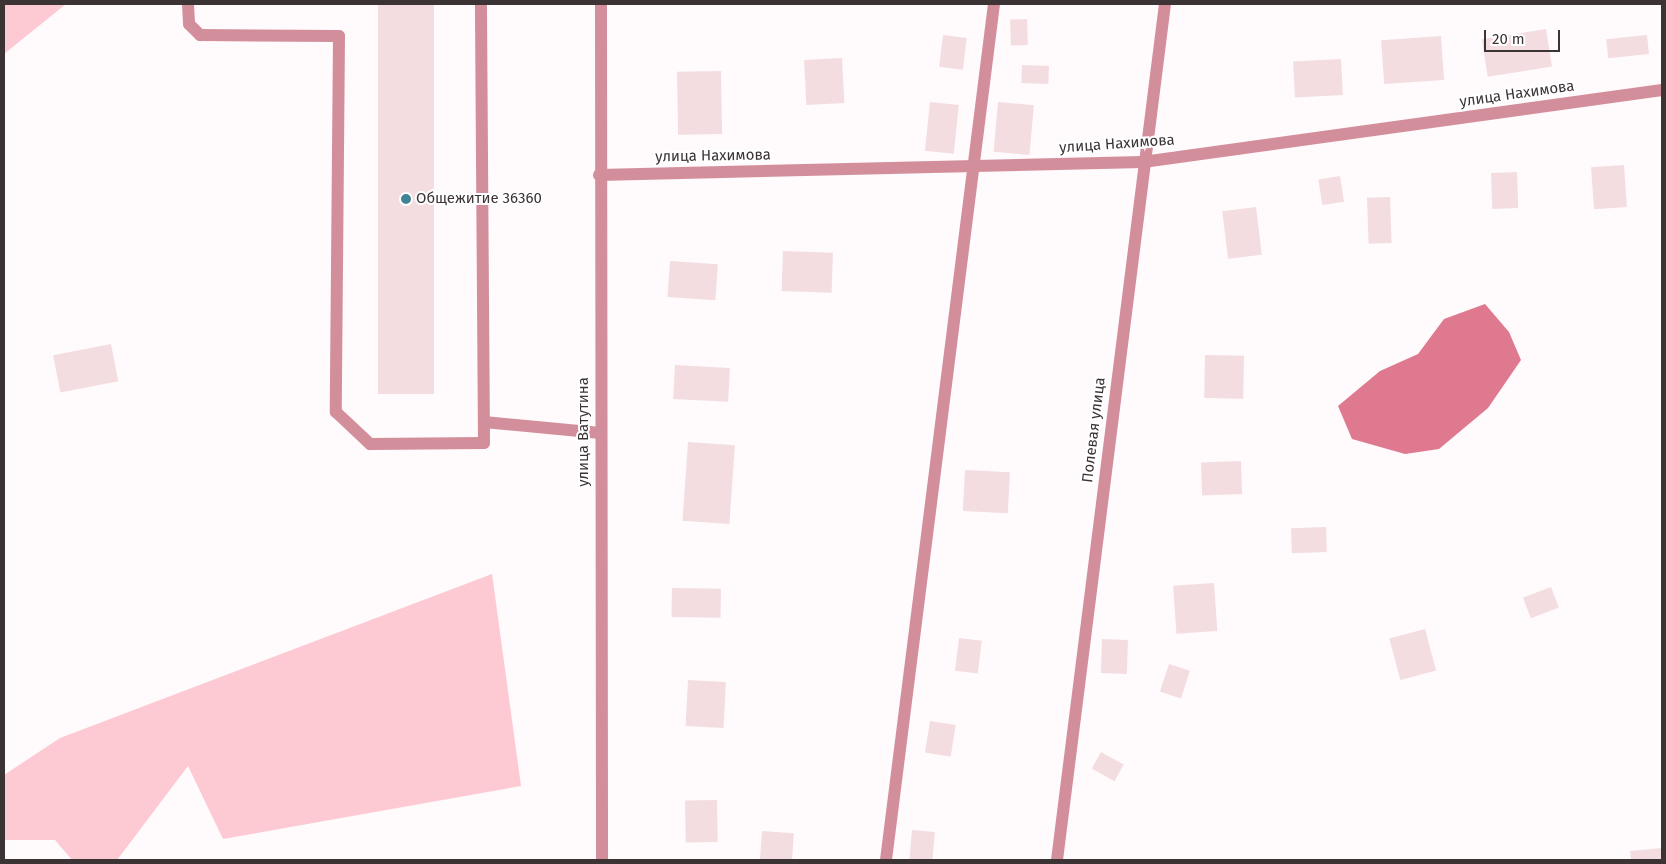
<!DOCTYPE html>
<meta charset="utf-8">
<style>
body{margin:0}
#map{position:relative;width:1666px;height:864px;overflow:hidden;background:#fffafb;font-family:"Fira Sans",sans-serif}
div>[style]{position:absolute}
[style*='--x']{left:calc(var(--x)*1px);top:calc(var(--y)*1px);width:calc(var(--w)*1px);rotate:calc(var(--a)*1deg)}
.green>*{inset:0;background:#fdcad3}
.water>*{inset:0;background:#df7990}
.building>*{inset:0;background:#f4dde1;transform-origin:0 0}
.minor>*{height:12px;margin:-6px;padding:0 6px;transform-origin:6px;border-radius:6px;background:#d38e9c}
.dots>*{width:14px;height:14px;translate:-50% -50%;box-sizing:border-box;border:2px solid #fff;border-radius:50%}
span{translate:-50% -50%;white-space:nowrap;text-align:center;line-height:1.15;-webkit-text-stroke:4px #fff;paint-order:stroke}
.street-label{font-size:15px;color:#3c3335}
.poi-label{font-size:15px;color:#3c3335}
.left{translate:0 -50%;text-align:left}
.frame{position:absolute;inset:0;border:5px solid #3c3335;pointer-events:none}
.scale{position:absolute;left:1484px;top:30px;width:76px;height:22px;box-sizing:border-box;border:2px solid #3c3335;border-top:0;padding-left:6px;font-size:15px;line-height:18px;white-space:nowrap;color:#3c3335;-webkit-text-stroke:4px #fff;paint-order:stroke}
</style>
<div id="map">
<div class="green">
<div style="clip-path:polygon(4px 4px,66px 4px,4px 54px)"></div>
<div style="clip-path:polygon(492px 574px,521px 786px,223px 839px,188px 766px,117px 860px,72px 860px,55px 840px,4px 840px,4px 775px,60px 738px)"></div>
</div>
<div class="water">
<div style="clip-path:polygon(1485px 304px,1509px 332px,1521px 360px,1488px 408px,1439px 449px,1405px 454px,1352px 439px,1338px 406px,1380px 371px,1418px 354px,1444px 319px)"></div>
</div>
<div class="building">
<div style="left:378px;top:4px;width:56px;height:390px"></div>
<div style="left:1027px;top:19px;width:26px;height:17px;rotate:88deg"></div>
<div style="left:1546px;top:29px;width:38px;height:65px;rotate:81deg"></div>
<div style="left:943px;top:35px;width:24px;height:32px;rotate:7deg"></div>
<div style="left:1647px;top:35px;width:19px;height:41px;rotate:84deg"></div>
<div style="left:1441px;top:36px;width:44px;height:60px;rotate:86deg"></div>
<div style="left:842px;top:58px;width:45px;height:38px;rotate:87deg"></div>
<div style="left:1341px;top:59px;width:36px;height:48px;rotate:87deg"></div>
<div style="left:1022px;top:65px;width:27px;height:18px;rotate:2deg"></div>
<div style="left:721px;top:71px;width:63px;height:44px;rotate:89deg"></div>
<div style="left:930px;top:102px;width:29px;height:49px;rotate:6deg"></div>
<div style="left:998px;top:102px;width:36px;height:50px;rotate:5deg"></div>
<div style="left:1624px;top:165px;width:42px;height:33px;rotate:86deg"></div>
<div style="left:1517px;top:172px;width:36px;height:26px;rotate:88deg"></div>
<div style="left:1340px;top:176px;width:26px;height:22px;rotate:81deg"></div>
<div style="left:1390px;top:197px;width:46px;height:23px;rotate:88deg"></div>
<div style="left:1256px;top:207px;width:48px;height:34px;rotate:83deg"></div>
<div style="left:783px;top:251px;width:50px;height:40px;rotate:2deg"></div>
<div style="left:670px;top:261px;width:48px;height:36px;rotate:4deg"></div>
<div style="left:111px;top:344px;width:38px;height:59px;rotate:79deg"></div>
<div style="left:1205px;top:355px;width:39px;height:43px;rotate:1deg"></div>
<div style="left:675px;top:365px;width:55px;height:34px;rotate:3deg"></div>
<div style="left:688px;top:442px;width:47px;height:79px;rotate:4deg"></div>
<div style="left:1241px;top:461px;width:33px;height:40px;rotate:88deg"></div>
<div style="left:965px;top:470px;width:45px;height:41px;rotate:3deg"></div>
<div style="left:1326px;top:527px;width:25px;height:35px;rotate:88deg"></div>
<div style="left:1214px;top:583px;width:48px;height:41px;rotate:86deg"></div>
<div style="left:1551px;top:587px;width:22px;height:30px;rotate:69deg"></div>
<div style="left:672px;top:588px;width:49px;height:29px;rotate:1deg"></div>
<div style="left:1425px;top:629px;width:43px;height:37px;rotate:75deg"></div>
<div style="left:959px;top:638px;width:23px;height:33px;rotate:7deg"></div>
<div style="left:1102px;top:639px;width:26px;height:34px;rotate:2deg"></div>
<div style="left:1169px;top:664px;width:22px;height:29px;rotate:18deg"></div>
<div style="left:688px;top:680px;width:38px;height:46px;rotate:3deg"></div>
<div style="left:930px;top:721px;width:26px;height:32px;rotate:9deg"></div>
<div style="left:1101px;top:752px;width:26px;height:19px;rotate:29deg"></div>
<div style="left:717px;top:800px;width:42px;height:32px;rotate:89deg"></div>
<div style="left:912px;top:830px;width:23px;height:29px;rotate:5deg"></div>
<div style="left:762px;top:831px;width:32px;height:29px;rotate:4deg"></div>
<div style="clip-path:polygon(1662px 848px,1662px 860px,1631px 860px,1630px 851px)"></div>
</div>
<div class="minor">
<div style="--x:188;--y:4;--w:20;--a:87"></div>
<div style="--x:189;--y:24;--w:16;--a:45"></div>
<div style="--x:200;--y:35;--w:139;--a:0.4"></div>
<div style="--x:339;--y:36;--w:376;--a:90.5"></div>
<div style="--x:336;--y:412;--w:47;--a:43.3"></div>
<div style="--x:370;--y:444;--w:114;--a:-0.5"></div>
<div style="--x:484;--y:443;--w:439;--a:-90.4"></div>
<div style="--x:601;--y:4;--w:856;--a:89.93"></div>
<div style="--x:599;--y:175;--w:544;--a:-1.37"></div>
<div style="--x:1143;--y:162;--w:524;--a:-7.9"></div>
<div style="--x:484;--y:422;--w:117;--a:5.4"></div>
<div style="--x:886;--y:860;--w:863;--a:-82.81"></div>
<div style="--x:1057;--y:860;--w:863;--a:-82.81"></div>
</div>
<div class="dots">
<div style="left:406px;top:199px;background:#408394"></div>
</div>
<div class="street-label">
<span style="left:1517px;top:94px;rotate:-8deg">улица Нахимова</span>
<span style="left:1117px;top:144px;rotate:-4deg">улица Нахимова</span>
<span style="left:713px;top:156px;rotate:-1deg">улица Нахимова</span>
<span style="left:1094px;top:430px;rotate:-83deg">Полевая улица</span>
<span style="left:584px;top:432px;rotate:-90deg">улица Ватутина</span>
</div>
<div class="poi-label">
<span class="left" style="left:416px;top:199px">Общежитие 36360</span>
</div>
<div class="frame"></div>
<div class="scale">20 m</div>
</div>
